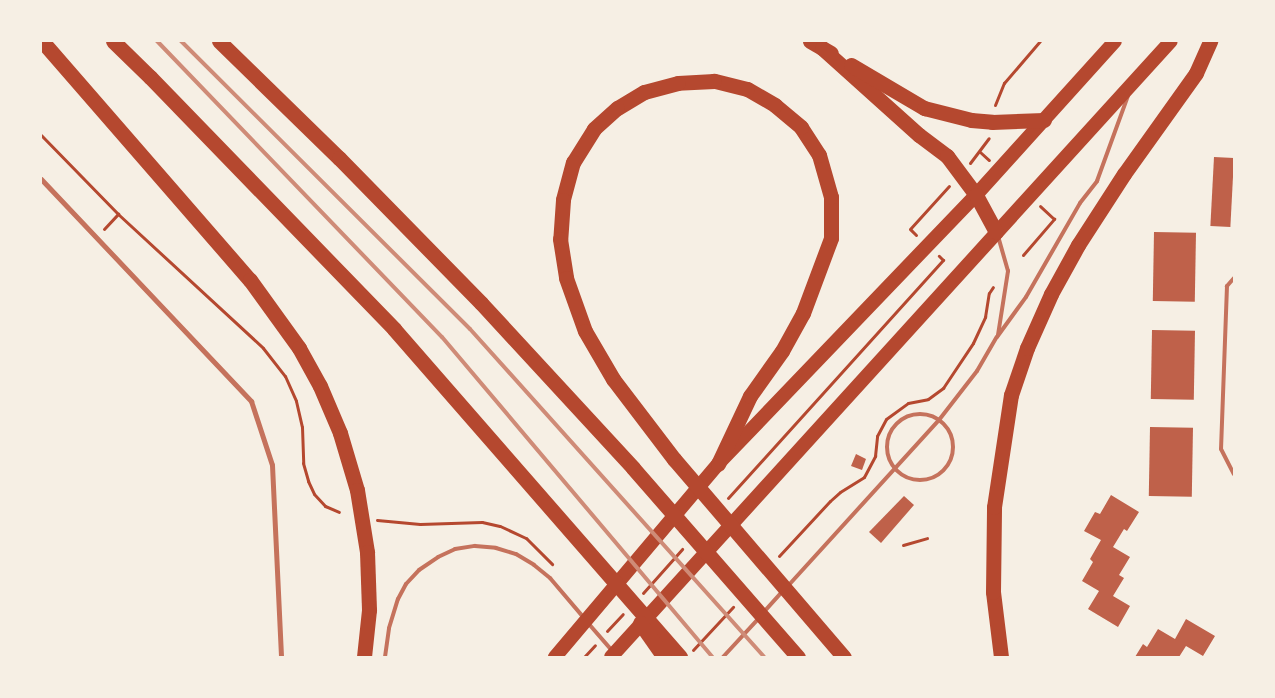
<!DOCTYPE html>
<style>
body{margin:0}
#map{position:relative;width:1275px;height:698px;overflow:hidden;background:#f6efe4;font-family:Karla,sans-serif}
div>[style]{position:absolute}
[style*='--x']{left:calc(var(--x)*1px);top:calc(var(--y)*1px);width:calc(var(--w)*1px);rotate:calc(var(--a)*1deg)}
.building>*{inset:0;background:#bf614a;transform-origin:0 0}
.path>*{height:3px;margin:-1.5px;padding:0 1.5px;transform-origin:1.5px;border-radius:1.5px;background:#b5482f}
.service>*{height:4px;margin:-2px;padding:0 2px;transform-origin:2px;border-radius:2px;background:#c5725c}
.service>.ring{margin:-2px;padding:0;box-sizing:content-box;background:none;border:4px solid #c5725c;border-radius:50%}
.minor>*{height:5px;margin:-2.5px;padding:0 2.5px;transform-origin:2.5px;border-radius:2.5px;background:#c5725c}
.trunk>*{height:14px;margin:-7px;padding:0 7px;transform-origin:7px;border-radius:7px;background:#b5482f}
.motorway>*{height:15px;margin:-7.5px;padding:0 7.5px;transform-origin:7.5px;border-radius:7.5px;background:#b5482f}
.rail>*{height:4px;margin:-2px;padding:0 2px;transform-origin:2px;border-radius:2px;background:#cf8b77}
span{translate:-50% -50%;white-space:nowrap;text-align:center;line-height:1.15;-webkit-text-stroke:4px #f6efe4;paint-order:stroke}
.frame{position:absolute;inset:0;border:42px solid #f6efe4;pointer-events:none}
</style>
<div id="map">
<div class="building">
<div style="left:1214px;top:157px;width:20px;height:69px;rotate:3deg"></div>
<div style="left:1154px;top:232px;width:42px;height:69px;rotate:1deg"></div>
<div style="left:1152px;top:330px;width:43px;height:69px;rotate:1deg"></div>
<div style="left:1150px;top:427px;width:43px;height:69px;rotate:1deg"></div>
<div style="clip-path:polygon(856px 454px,866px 459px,862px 470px,851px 466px)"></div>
<div style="clip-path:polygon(1111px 495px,1139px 512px,1127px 531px,1124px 529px,1113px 547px,1130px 557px,1119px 575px,1124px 578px,1113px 596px,1130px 606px,1118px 627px,1088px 609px,1099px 591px,1082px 581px,1093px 562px,1090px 559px,1101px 540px,1084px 531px,1095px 512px,1100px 514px)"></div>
<div style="clip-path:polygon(904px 496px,914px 505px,881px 543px,869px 532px)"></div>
<div style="clip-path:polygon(1186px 619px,1215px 636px,1203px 656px,1186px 646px,1179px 657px,1135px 657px,1143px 644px,1147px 647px,1158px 629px,1175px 639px)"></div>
</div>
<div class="path">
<div style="--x:995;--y:105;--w:24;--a:-68"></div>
<div style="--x:1004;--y:83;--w:55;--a:-49.4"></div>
<div style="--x:41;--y:135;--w:110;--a:45.7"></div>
<div style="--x:118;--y:214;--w:197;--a:42.7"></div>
<div style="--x:263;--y:348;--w:36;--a:52"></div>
<div style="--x:285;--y:376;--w:27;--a:66"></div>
<div style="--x:296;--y:401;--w:27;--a:77"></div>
<div style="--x:302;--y:427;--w:36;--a:88"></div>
<div style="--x:303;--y:463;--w:19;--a:74"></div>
<div style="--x:308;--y:481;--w:14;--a:65"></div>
<div style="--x:314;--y:494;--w:16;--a:47"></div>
<div style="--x:325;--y:506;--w:15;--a:23"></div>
<div style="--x:980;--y:152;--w:12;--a:42"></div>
<div style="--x:970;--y:163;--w:31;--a:-53"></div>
<div style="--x:104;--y:229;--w:21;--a:-47"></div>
<div style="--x:916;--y:235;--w:8;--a:-135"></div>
<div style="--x:910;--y:229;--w:58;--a:-47.8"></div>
<div style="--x:1023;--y:255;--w:48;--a:-49.3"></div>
<div style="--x:1054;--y:219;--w:19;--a:-137"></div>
<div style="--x:728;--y:498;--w:321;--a:-47.9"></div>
<div style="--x:943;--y:260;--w:6;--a:-135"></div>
<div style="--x:377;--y:520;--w:43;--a:5.3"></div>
<div style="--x:420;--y:524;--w:62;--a:-1.8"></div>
<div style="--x:482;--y:522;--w:18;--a:13"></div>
<div style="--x:500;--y:526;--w:29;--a:25"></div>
<div style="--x:526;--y:538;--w:37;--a:45"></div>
<div style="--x:903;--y:545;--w:25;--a:-16"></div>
<div style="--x:779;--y:556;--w:75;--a:-47.2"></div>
<div style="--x:830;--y:501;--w:13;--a:-42"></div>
<div style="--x:840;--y:492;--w:28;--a:-32"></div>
<div style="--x:864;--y:477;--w:24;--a:-62"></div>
<div style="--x:875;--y:456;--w:20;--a:-84"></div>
<div style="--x:877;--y:436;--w:19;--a:-62"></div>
<div style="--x:886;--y:419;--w:27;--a:-36"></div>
<div style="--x:908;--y:403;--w:20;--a:-11"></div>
<div style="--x:928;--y:399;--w:19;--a:-36"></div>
<div style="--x:943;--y:388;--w:54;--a:-56.3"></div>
<div style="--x:973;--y:343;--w:29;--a:-65"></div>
<div style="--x:985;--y:317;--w:24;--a:-81"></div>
<div style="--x:989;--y:293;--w:7;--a:-56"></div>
<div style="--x:643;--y:593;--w:59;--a:-48.4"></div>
<div style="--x:607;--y:631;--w:23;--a:-47"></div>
<div style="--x:693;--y:650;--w:59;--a:-47.1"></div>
<div style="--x:584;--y:657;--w:16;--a:-47"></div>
</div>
<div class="service">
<div style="--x:1234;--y:278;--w:11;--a:131"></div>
<div style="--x:1227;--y:286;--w:163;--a:92.1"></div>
<div style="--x:1221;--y:449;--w:28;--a:63"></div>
<div style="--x:998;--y:335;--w:65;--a:-81.1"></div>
<div style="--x:1008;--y:271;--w:35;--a:-106"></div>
<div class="ring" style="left:887px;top:414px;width:62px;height:62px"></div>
<div style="--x:787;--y:587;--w:226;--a:-47.7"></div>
<div style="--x:939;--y:420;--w:62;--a:-52.2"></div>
<div style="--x:977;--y:371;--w:39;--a:-60"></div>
<div style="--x:997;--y:337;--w:49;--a:-54.1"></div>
<div style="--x:1026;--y:297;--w:108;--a:-60.1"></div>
<div style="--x:1080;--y:203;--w:28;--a:-52"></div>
<div style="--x:1097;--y:181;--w:90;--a:-70"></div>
<div style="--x:763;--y:613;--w:28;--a:-48"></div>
<div style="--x:588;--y:623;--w:38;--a:49"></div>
<div style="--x:385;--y:657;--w:29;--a:-82"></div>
<div style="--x:389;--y:628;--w:30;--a:-73"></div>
<div style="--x:398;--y:599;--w:17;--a:-62"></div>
<div style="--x:406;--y:584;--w:19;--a:-47"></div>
<div style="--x:419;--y:570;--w:23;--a:-34"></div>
<div style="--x:438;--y:557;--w:19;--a:-25"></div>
<div style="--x:455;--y:549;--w:20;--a:-9"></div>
<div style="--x:475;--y:546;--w:21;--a:5"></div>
<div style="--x:496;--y:548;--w:21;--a:17"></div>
<div style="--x:516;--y:554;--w:21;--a:31"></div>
<div style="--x:534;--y:565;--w:21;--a:39"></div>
<div style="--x:550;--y:578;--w:52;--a:49.6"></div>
<div style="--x:723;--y:657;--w:53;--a:-47.3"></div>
</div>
<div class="minor">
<div style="--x:41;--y:179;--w:306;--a:46.6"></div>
<div style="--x:251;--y:401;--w:67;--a:71.8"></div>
<div style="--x:272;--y:465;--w:192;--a:87.3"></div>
</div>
<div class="trunk">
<div style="--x:555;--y:657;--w:253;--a:-49.8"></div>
<div style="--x:718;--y:464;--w:373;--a:-46.2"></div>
<div style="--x:976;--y:195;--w:207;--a:-47.9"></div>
<div style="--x:611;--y:657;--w:832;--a:-47.73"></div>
</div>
<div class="motorway">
<div style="--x:42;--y:41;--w:317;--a:49"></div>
<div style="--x:250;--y:280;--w:84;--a:54.2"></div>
<div style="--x:299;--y:348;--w:43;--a:61.1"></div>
<div style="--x:320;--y:386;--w:51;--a:66.9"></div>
<div style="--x:340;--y:433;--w:59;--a:73.4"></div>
<div style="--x:357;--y:490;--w:63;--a:80.8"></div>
<div style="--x:367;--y:552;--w:58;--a:88"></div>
<div style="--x:369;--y:610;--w:47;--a:96.1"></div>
<div style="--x:113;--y:41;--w:52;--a:44.2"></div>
<div style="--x:150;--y:77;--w:351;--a:45.9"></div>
<div style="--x:394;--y:329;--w:435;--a:48.9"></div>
<div style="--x:219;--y:41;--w:168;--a:44.3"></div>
<div style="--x:339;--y:158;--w:203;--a:45.6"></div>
<div style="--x:481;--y:303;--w:224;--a:47.3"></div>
<div style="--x:633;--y:468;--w:251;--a:48.9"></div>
<div style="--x:810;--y:41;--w:24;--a:30"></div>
<div style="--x:822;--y:48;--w:130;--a:41.9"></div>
<div style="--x:919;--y:135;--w:35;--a:37"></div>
<div style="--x:947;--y:156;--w:49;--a:53.4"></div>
<div style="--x:976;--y:195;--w:42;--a:61.6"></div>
<div style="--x:851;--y:65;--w:85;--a:30.5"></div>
<div style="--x:924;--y:108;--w:49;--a:14.3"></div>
<div style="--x:971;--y:120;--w:21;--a:5"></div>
<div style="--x:992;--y:122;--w:52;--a:-2.2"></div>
<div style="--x:718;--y:464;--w:75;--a:-64.8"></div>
<div style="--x:750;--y:396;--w:55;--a:-54.6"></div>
<div style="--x:782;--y:351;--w:43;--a:-61.1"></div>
<div style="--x:803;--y:313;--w:80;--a:-69.5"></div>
<div style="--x:831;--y:238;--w:41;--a:-90"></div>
<div style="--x:831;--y:197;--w:44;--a:-105.9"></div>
<div style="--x:819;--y:155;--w:33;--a:-123"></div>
<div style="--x:801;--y:127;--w:34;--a:-140"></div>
<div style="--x:775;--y:105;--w:32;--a:-150"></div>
<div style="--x:747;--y:89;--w:34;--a:-166"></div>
<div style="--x:714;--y:81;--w:36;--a:177"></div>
<div style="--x:678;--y:83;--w:35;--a:165"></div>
<div style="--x:644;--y:92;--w:31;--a:149"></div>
<div style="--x:617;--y:108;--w:31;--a:138"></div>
<div style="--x:594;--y:129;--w:39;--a:122"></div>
<div style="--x:573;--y:162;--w:39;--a:105"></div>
<div style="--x:563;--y:200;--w:39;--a:94"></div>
<div style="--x:560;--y:239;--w:39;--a:81"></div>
<div style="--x:566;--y:278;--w:56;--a:70.3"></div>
<div style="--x:585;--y:331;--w:56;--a:59.7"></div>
<div style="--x:613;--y:379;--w:101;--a:52.7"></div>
<div style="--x:674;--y:459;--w:261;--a:49.4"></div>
<div style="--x:640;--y:623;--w:42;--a:54.8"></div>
<div style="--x:1001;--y:657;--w:65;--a:-97"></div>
<div style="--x:993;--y:592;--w:85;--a:-89.3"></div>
<div style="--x:994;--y:507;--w:113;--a:-81.4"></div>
<div style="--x:1011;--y:395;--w:50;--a:-71.2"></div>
<div style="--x:1027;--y:348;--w:59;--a:-66"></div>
<div style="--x:1051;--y:294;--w:56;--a:-61.1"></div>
<div style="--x:1078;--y:245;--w:85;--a:-57.1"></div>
<div style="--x:1124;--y:174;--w:124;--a:-54.5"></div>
<div style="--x:1196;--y:73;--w:35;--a:-66"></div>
</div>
<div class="rail">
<div style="--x:157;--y:41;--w:411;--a:46.1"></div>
<div style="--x:442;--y:337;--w:419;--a:49.8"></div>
<div style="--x:181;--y:41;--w:408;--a:44.9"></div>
<div style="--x:470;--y:329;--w:440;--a:48.1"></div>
</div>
<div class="frame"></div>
</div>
